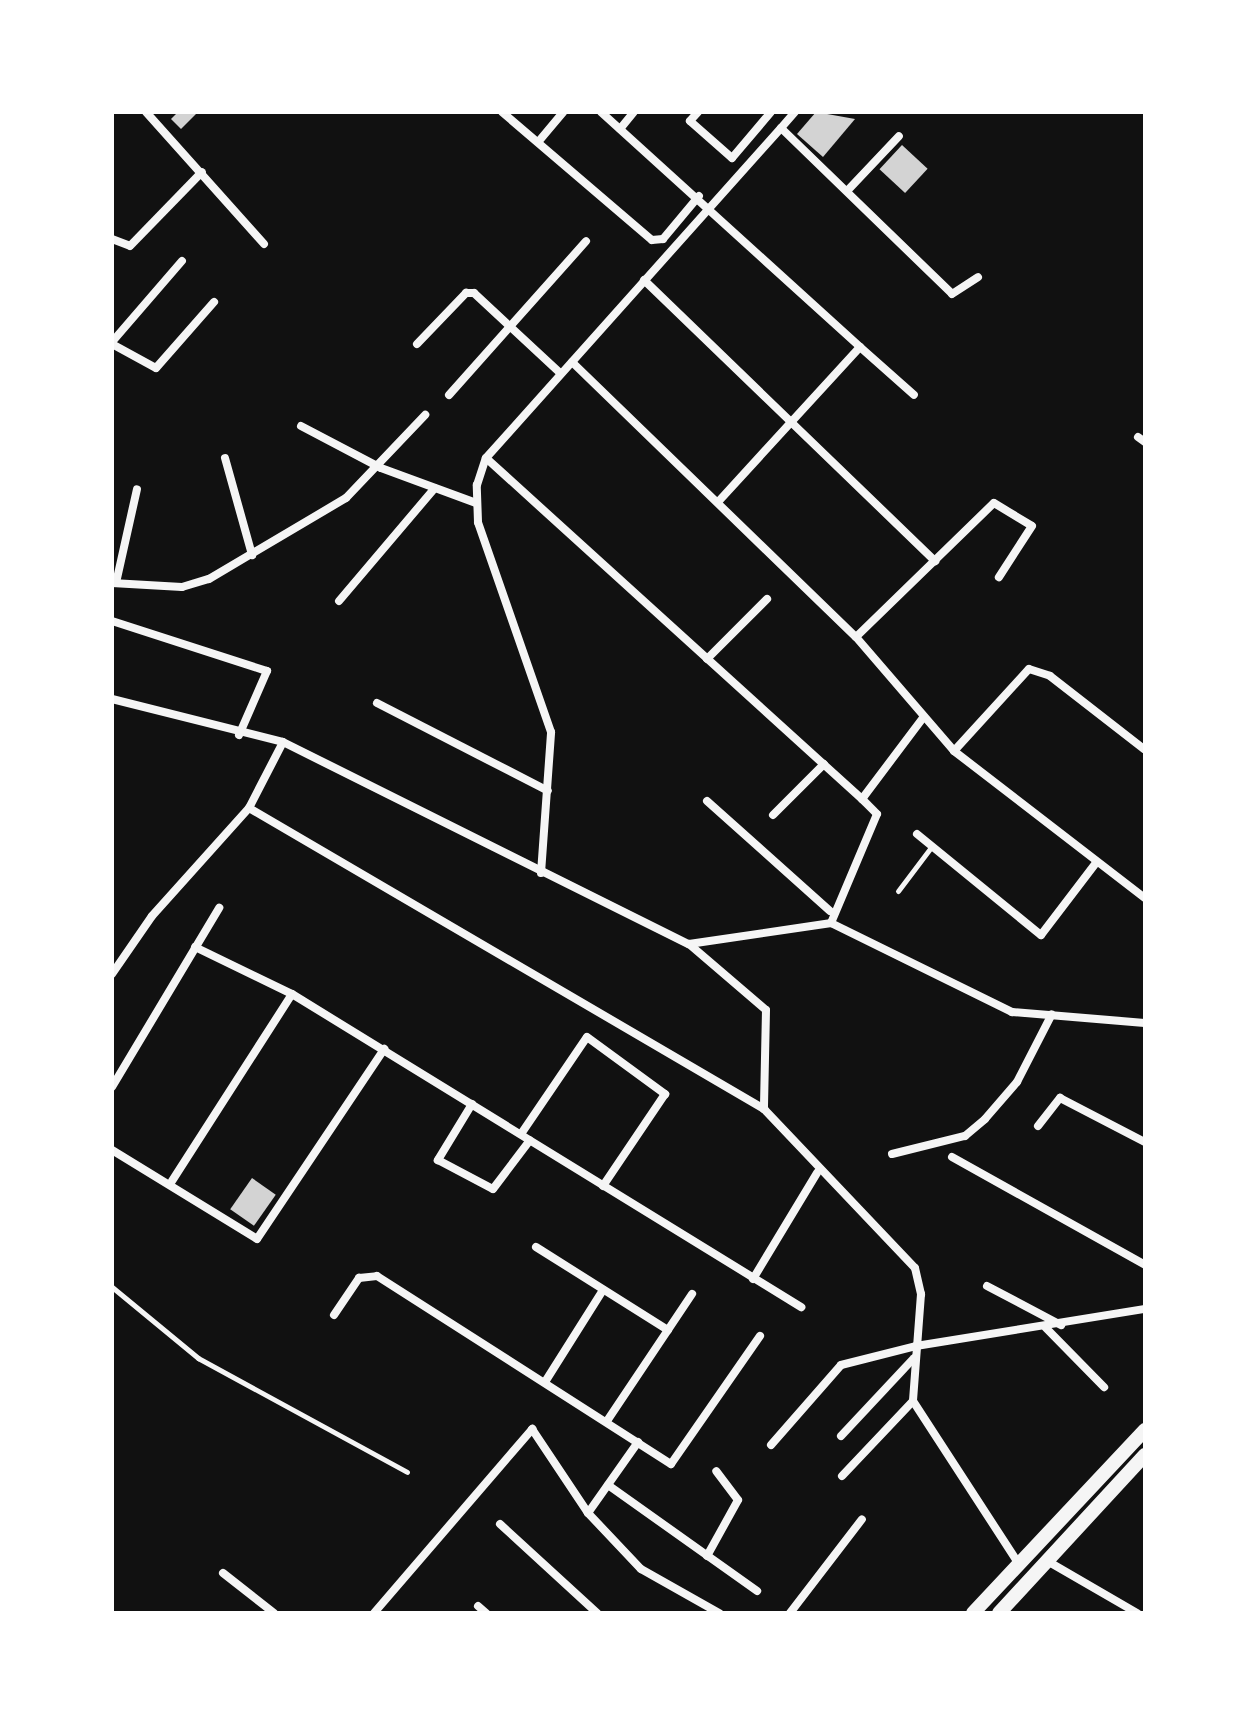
<!DOCTYPE html>
<style>
body{margin:0}
#map{position:relative;width:1257px;height:1725px;overflow:hidden;background:#111;font-family:"Noto Serif",serif}
div>[style]{position:absolute}
[style*='--x']{left:calc(var(--x)*1px);top:calc(var(--y)*1px);width:calc(var(--w)*1px);rotate:calc(var(--a)*1deg)}
.building>*{inset:0;background:#d3d3d3;transform-origin:0 0}
.service>*{height:5px;margin:-2.5px;padding:0 2.5px;transform-origin:2.5px;border-radius:2.5px;background:#f5f5f5}
.minor>*{height:8px;margin:-4px;padding:0 4px;transform-origin:4px;border-radius:4px;background:#f5f5f5}
.primary>*{height:14px;margin:-7px;padding:0 7px;transform-origin:7px;border-radius:7px;background:#f5f5f5}
span{translate:-50% -50%;white-space:nowrap;text-align:center;line-height:1.15;-webkit-text-stroke:6px #fff;paint-order:stroke}
.frame{position:absolute;inset:0;border:114px solid #fff;pointer-events:none}
</style>
<div id="map">
<div class="building">
<div style="clip-path:polygon(178px 112px,194px 112px,196px 114px,181px 129px,171px 119px)"></div>
<div style="clip-path:polygon(816px 112px,855px 119px,823px 157px,797px 134px)"></div>
<div style="left:902px;top:145px;width:35px;height:33px;rotate:43deg"></div>
<div style="left:252px;top:1178px;width:29px;height:38px;rotate:35deg"></div>
</div>
<div class="service">
<div style="--x:898;--y:891;--w:56;--a:-52.9"></div>
<div style="--x:112;--y:1287;--w:112;--a:39.5"></div>
<div style="--x:198;--y:1358;--w:238;--a:28.6"></div>
</div>
<div class="minor">
<div style="--x:146;--y:112;--w:177;--a:48.2"></div>
<div style="--x:502;--y:112;--w:197;--a:40.5"></div>
<div style="--x:652;--y:240;--w:11;--a:-5"></div>
<div style="--x:663;--y:239;--w:56;--a:-50.1"></div>
<div style="--x:601;--y:112;--w:350;--a:42.2"></div>
<div style="--x:860;--y:347;--w:210;--a:132.5"></div>
<div style="--x:698;--y:112;--w:12;--a:132"></div>
<div style="--x:690;--y:121;--w:56;--a:41.4"></div>
<div style="--x:732;--y:158;--w:60;--a:-49.7"></div>
<div style="--x:781;--y:128;--w:21;--a:-49"></div>
<div style="--x:620;--y:129;--w:22;--a:-51"></div>
<div style="--x:539;--y:141;--w:38;--a:-50"></div>
<div style="--x:848;--y:190;--w:74;--a:-46.6"></div>
<div style="--x:112;--y:239;--w:19;--a:21"></div>
<div style="--x:130;--y:246;--w:103;--a:-45.8"></div>
<div style="--x:644;--y:280;--w:405;--a:44"></div>
<div style="--x:112;--y:342;--w:107;--a:-49.2"></div>
<div style="--x:112;--y:344;--w:50;--a:28.6"></div>
<div style="--x:156;--y:368;--w:88;--a:-48.7"></div>
<div style="--x:417;--y:344;--w:71;--a:-46.1"></div>
<div style="--x:466;--y:293;--w:8;--a:0"></div>
<div style="--x:474;--y:293;--w:117;--a:42.9"></div>
<div style="--x:860;--y:347;--w:72;--a:41.6"></div>
<div style="--x:572;--y:362;--w:395;--a:44.1"></div>
<div style="--x:856;--y:637;--w:150;--a:49.3"></div>
<div style="--x:954;--y:751;--w:241;--a:37.6"></div>
<div style="--x:449;--y:395;--w:206;--a:-48.3"></div>
<div style="--x:301;--y:426;--w:90;--a:27.7"></div>
<div style="--x:381;--y:468;--w:101;--a:20.2"></div>
<div style="--x:1138;--y:437;--w:9;--a:36"></div>
<div style="--x:225;--y:458;--w:101;--a:74.4"></div>
<div style="--x:486;--y:458;--w:508;--a:42.21"></div>
<div style="--x:112;--y:583;--w:70;--a:3.3"></div>
<div style="--x:182;--y:587;--w:28;--a:-17"></div>
<div style="--x:209;--y:579;--w:159;--a:-30.6"></div>
<div style="--x:346;--y:498;--w:115;--a:-46.4"></div>
<div style="--x:116;--y:583;--w:96;--a:-77.4"></div>
<div style="--x:339;--y:601;--w:148;--a:-49.7"></div>
<div style="--x:112;--y:621;--w:163;--a:17.9"></div>
<div style="--x:267;--y:671;--w:70;--a:113.6"></div>
<div style="--x:856;--y:637;--w:192;--a:-44.2"></div>
<div style="--x:994;--y:503;--w:44;--a:31.2"></div>
<div style="--x:1032;--y:526;--w:61;--a:122.9"></div>
<div style="--x:707;--y:659;--w:85;--a:-45"></div>
<div style="--x:112;--y:699;--w:176;--a:14.1"></div>
<div style="--x:283;--y:742;--w:453;--a:26.5"></div>
<div style="--x:689;--y:944;--w:144;--a:-8.4"></div>
<div style="--x:831;--y:923;--w:202;--a:26.2"></div>
<div style="--x:1012;--y:1012;--w:133;--a:4.7"></div>
<div style="--x:377;--y:703;--w:192;--a:27.2"></div>
<div style="--x:954;--y:751;--w:111;--a:-47.6"></div>
<div style="--x:1029;--y:669;--w:22;--a:18"></div>
<div style="--x:1050;--y:676;--w:120;--a:37.9"></div>
<div style="--x:707;--y:801;--w:165;--a:41.8"></div>
<div style="--x:249;--y:808;--w:597;--a:30.3"></div>
<div style="--x:764;--y:1109;--w:219;--a:46.5"></div>
<div style="--x:915;--y:1268;--w:27;--a:77"></div>
<div style="--x:921;--y:1294;--w:107;--a:94.3"></div>
<div style="--x:913;--y:1401;--w:197;--a:57"></div>
<div style="--x:773;--y:815;--w:72;--a:-45"></div>
<div style="--x:917;--y:834;--w:160;--a:39.2"></div>
<div style="--x:1041;--y:935;--w:89;--a:-52.7"></div>
<div style="--x:541;--y:873;--w:141;--a:-85.9"></div>
<div style="--x:551;--y:732;--w:222;--a:-109.2"></div>
<div style="--x:478;--y:522;--w:37;--a:-92"></div>
<div style="--x:477;--y:485;--w:28;--a:-72"></div>
<div style="--x:486;--y:458;--w:443;--a:-48.2"></div>
<div style="--x:781;--y:128;--w:238;--a:44.1"></div>
<div style="--x:952;--y:294;--w:31;--a:-33"></div>
<div style="--x:831;--y:923;--w:118;--a:-67.1"></div>
<div style="--x:877;--y:814;--w:21;--a:-135"></div>
<div style="--x:862;--y:799;--w:100;--a:-53.1"></div>
<div style="--x:689;--y:944;--w:101;--a:40.6"></div>
<div style="--x:766;--y:1010;--w:99;--a:91.2"></div>
<div style="--x:195;--y:947;--w:108;--a:25.9"></div>
<div style="--x:292;--y:994;--w:598;--a:31.59"></div>
<div style="--x:112;--y:974;--w:70;--a:-55.4"></div>
<div style="--x:152;--y:916;--w:145;--a:-48.1"></div>
<div style="--x:249;--y:808;--w:74;--a:-62.7"></div>
<div style="--x:112;--y:1087;--w:209;--a:-59.1"></div>
<div style="--x:472;--y:1104;--w:66;--a:121.3"></div>
<div style="--x:438;--y:1160;--w:62;--a:27.8"></div>
<div style="--x:493;--y:1189;--w:61;--a:-52.9"></div>
<div style="--x:1038;--y:1126;--w:36;--a:-52"></div>
<div style="--x:1060;--y:1098;--w:96;--a:27.4"></div>
<div style="--x:521;--y:1134;--w:117;--a:-55.8"></div>
<div style="--x:587;--y:1037;--w:97;--a:36.2"></div>
<div style="--x:665;--y:1094;--w:111;--a:124"></div>
<div style="--x:112;--y:1150;--w:170;--a:31.5"></div>
<div style="--x:257;--y:1239;--w:229;--a:-56.2"></div>
<div style="--x:892;--y:1154;--w:75;--a:-13.9"></div>
<div style="--x:965;--y:1136;--w:26;--a:-40"></div>
<div style="--x:985;--y:1119;--w:49;--a:-49.1"></div>
<div style="--x:1017;--y:1082;--w:76;--a:-62.8"></div>
<div style="--x:952;--y:1157;--w:221;--a:29.2"></div>
<div style="--x:172;--y:1181;--w:222;--a:-57.3"></div>
<div style="--x:536;--y:1247;--w:156;--a:32.2"></div>
<div style="--x:753;--y:1279;--w:124;--a:-58.9"></div>
<div style="--x:987;--y:1286;--w:84;--a:27.8"></div>
<div style="--x:334;--y:1315;--w:45;--a:-56"></div>
<div style="--x:359;--y:1278;--w:18;--a:-6"></div>
<div style="--x:377;--y:1276;--w:349;--a:32.6"></div>
<div style="--x:671;--y:1464;--w:156;--a:-55.2"></div>
<div style="--x:1046;--y:1328;--w:83;--a:45.5"></div>
<div style="--x:545;--y:1382;--w:109;--a:-57.8"></div>
<div style="--x:607;--y:1421;--w:153;--a:-56.2"></div>
<div style="--x:841;--y:1436;--w:107;--a:-46.9"></div>
<div style="--x:771;--y:1445;--w:106;--a:-48.8"></div>
<div style="--x:841;--y:1365;--w:77;--a:-14.2"></div>
<div style="--x:916;--y:1346;--w:232;--a:-9.2"></div>
<div style="--x:842;--y:1476;--w:103;--a:-46.6"></div>
<div style="--x:608;--y:1485;--w:183;--a:35.4"></div>
<div style="--x:588;--y:1513;--w:87;--a:-54.8"></div>
<div style="--x:500;--y:1524;--w:132;--a:42.5"></div>
<div style="--x:707;--y:1556;--w:64;--a:-61"></div>
<div style="--x:738;--y:1500;--w:36;--a:-127"></div>
<div style="--x:1049;--y:1562;--w:102;--a:30.1"></div>
<div style="--x:223;--y:1573;--w:65;--a:38.1"></div>
<div style="--x:478;--y:1606;--w:11;--a:41"></div>
<div style="--x:374;--y:1613;--w:243;--a:-49.3"></div>
<div style="--x:532;--y:1429;--w:101;--a:56.3"></div>
<div style="--x:588;--y:1513;--w:77;--a:46.6"></div>
<div style="--x:641;--y:1569;--w:90;--a:29.4"></div>
<div style="--x:790;--y:1613;--w:118;--a:-52.5"></div>
</div>
<div class="primary">
<div style="--x:973;--y:1613;--w:251;--a:-46.8"></div>
<div style="--x:999;--y:1613;--w:215;--a:-47.3"></div>
</div>
<div class="frame"></div>
</div>
